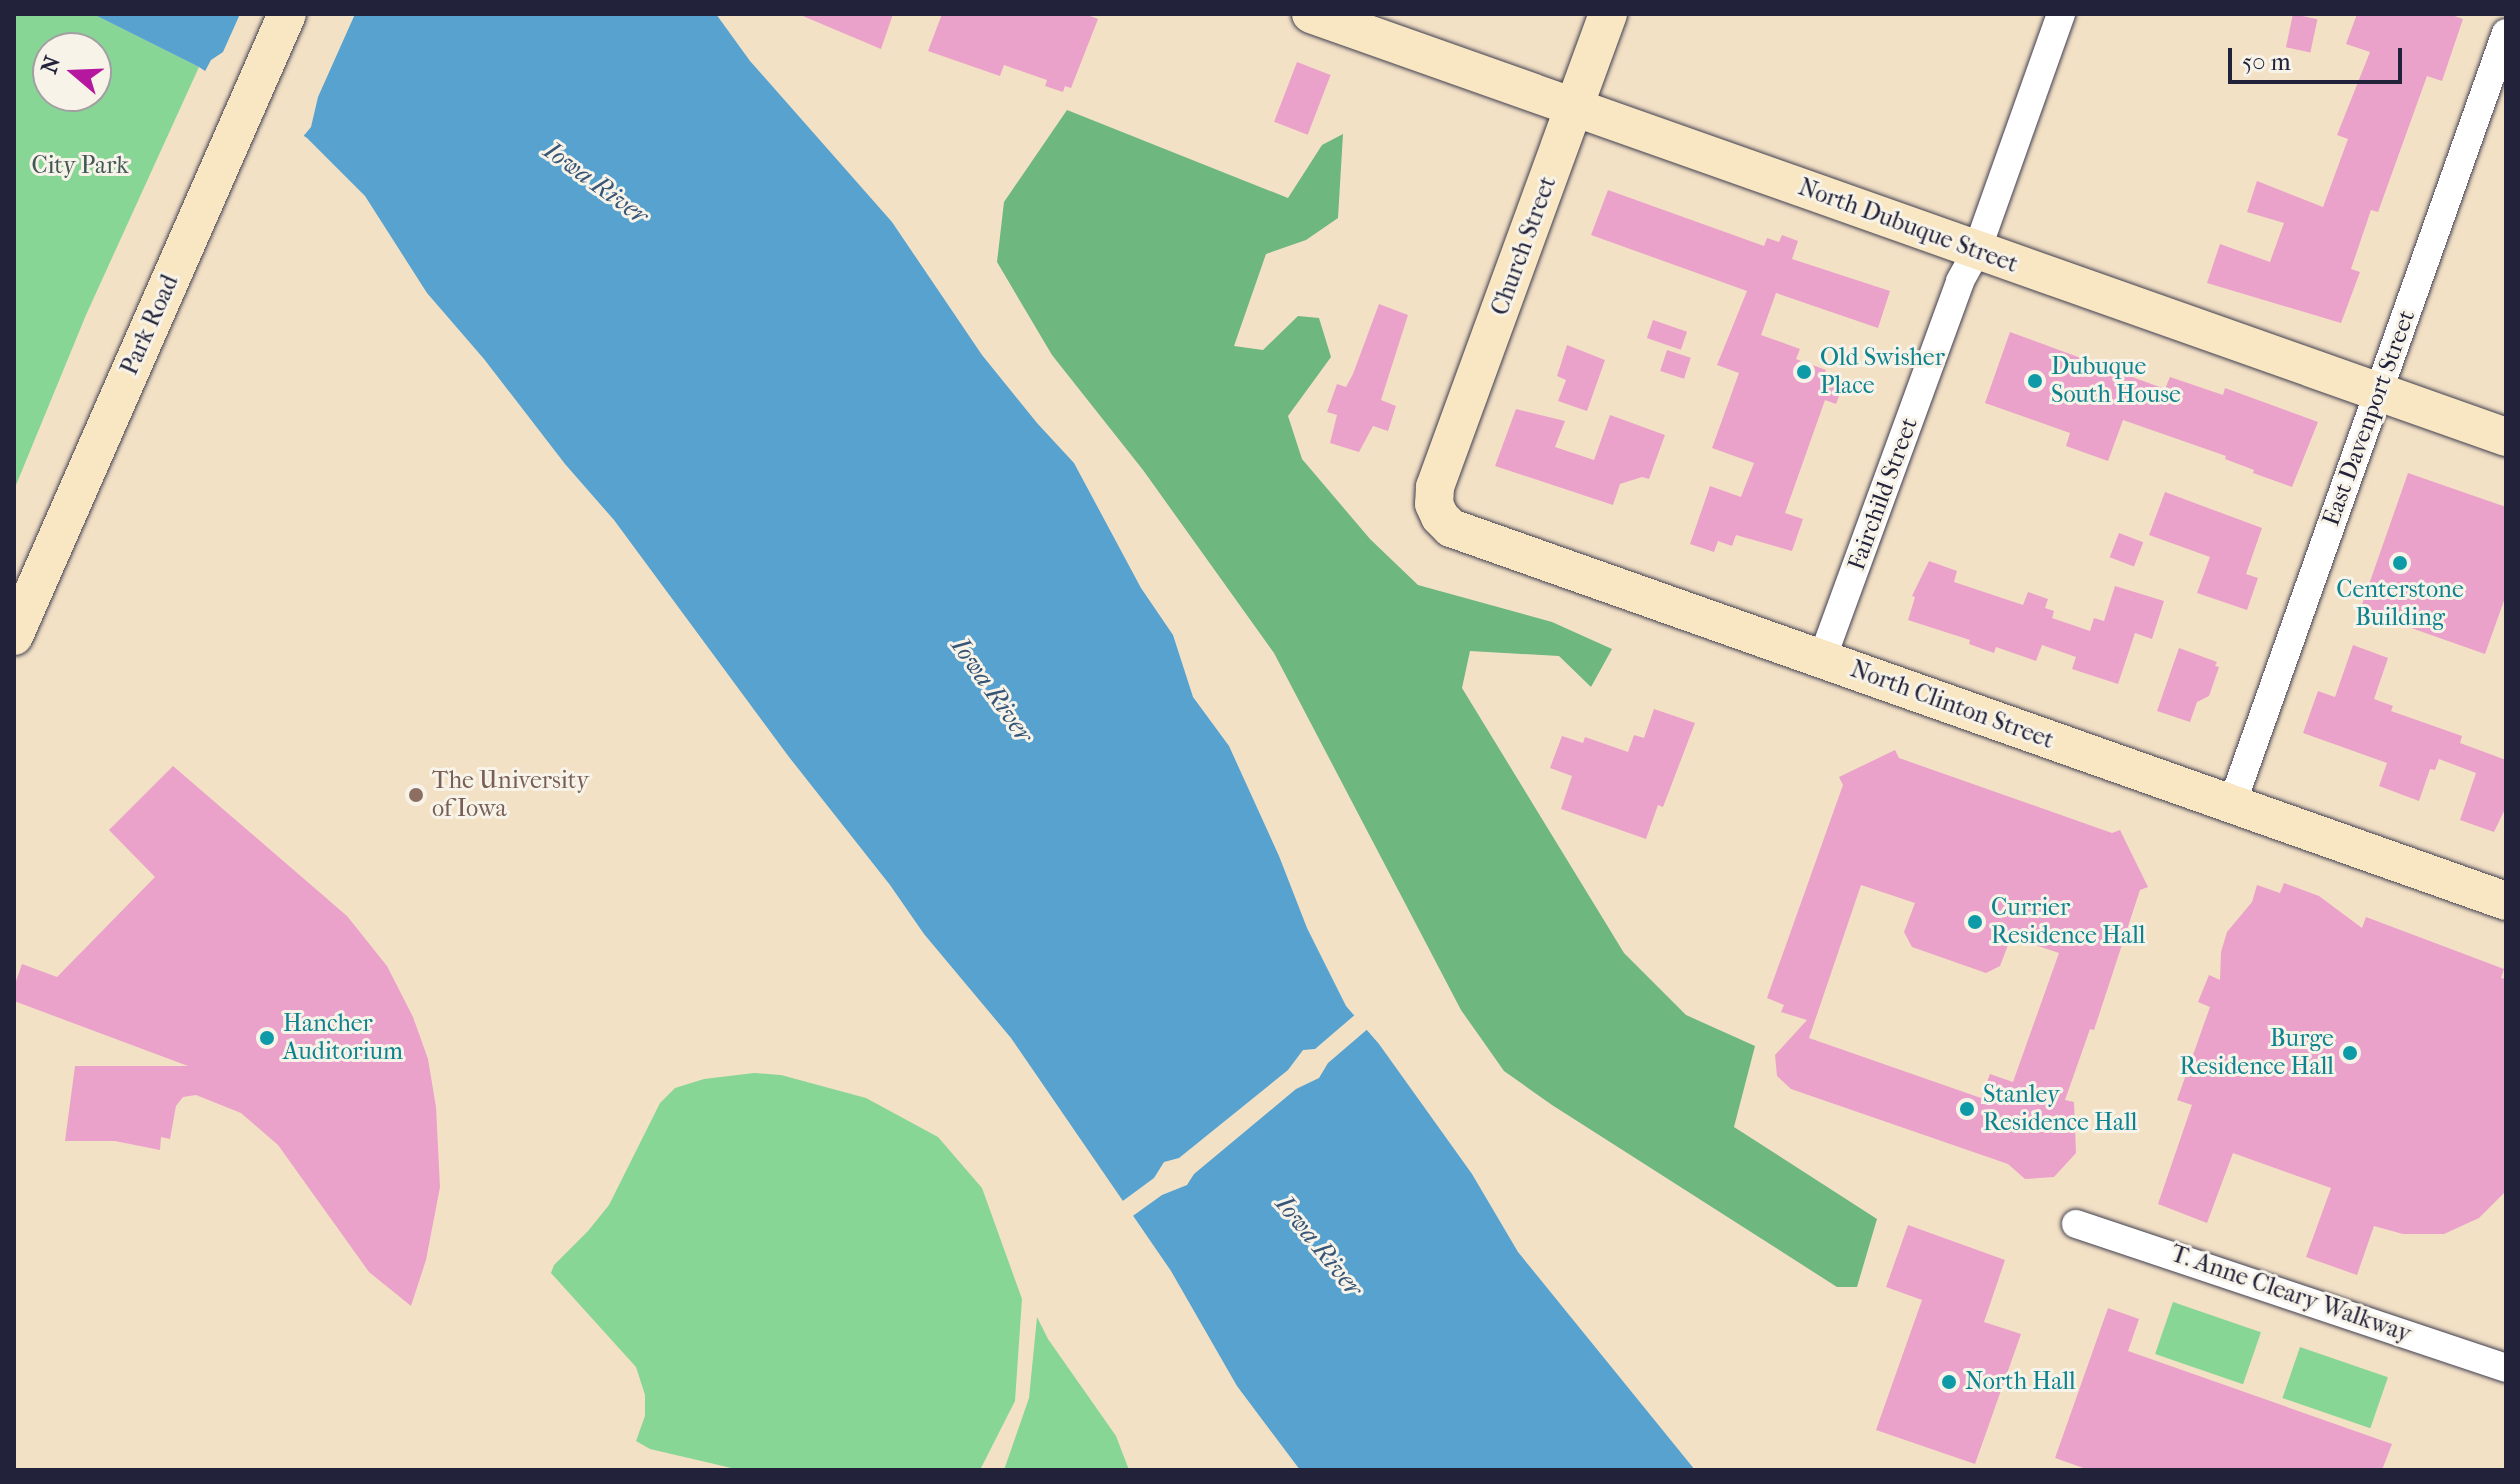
<!DOCTYPE html>
<style>
body{margin:0}
#map{position:relative;width:2520px;height:1484px;overflow:hidden;background:#f3e1c6;font-family:"IM FELL French Canon",serif}
div>[style]{position:absolute}
[style*='--x']{left:calc(var(--x)*1px);top:calc(var(--y)*1px);width:calc(var(--w)*1px);rotate:calc(var(--a)*1deg)}
.green>*{inset:0;background:#88d695;transform-origin:0 0}
.forest>*{inset:0;background:#6eb77e}
.water>*{inset:0;background:#57a2cf}
.pier>*{inset:0;background:#f3e1c6}
.building>*{inset:0;background:#eaa2ca;transform-origin:0 0}
.roads{filter:drop-shadow(0 0 2px #413f50) drop-shadow(0 0 2px #413f50)}
.street>*{height:28px;margin:-14px;padding:0 14px;transform-origin:14px;border-radius:14px;background:#fff}
.secondary>*{height:38px;margin:-19px;padding:0 19px;transform-origin:19px;border-radius:19px;background:#f9e7c3}
.dots>*{width:22px;height:22px;translate:-50% -50%;box-sizing:border-box;border:4px solid #f7f3e8;border-radius:50%}
span{translate:-50% -50%;white-space:nowrap;text-align:center;line-height:1.15;-webkit-text-stroke:6px #f7f3e8;paint-order:stroke}
.park-label{font-size:24px;color:#415856}
.street-label{font-size:24px;color:#22223b}
.culture-label{font-size:24px;color:#0d838f}
.left{translate:0 -50%;text-align:left}
.right{translate:-100% -50%;text-align:right}
.education-label{font-size:24px;color:#785e54}
.water-label{font-size:26px;color:#375576;font-style:italic}
.frame{position:absolute;inset:0;border:16px solid #22223b;pointer-events:none}
.north{position:absolute;left:32px;top:32px;width:80px;height:80px;box-sizing:border-box;background:#f7f3e8;border:2px solid #a29fa3;border-radius:50%;rotate:289deg;font-size:22px;font-weight:700;line-height:32px;text-align:center;color:#22223b}
.north::after{content:'';display:block;margin:auto;width:28px;height:36px;background:#b5179e;clip-path:polygon(50% 0,100% 100%,50% 72%,0 100%)}
.scale{position:absolute;left:2228px;top:48px;width:174px;height:36px;box-sizing:border-box;border:4px solid #22223b;border-top:0;padding-left:10px;font-size:24px;line-height:28px;white-space:nowrap;color:#22223b;-webkit-text-stroke:6px #f7f3e8;paint-order:stroke}
</style>
<div id="map">
<div class="green">
<div style="clip-path:polygon(evenodd,14px 14px,93px 14px,199px 67px,86px 315px,14px 490px,14px 14px,48px 48px,96px 48px,96px 96px,48px 96px,48px 48px)"></div>
<div style="clip-path:polygon(754px 1073px,781px 1075px,866px 1098px,938px 1137px,982px 1188px,1022px 1299px,1015px 1401px,980px 1470px,740px 1470px,650px 1449px,636px 1441px,645px 1416px,645px 1395px,636px 1367px,551px 1273px,554px 1265px,588px 1231px,609px 1205px,660px 1103px,675px 1088px,704px 1079px)"></div>
<div style="left:2173px;top:1302px;width:93px;height:55px;rotate:19deg"></div>
<div style="clip-path:polygon(1037px 1317px,1048px 1339px,1116px 1436px,1129px 1470px,1004px 1470px,1029px 1398px)"></div>
<div style="left:2300px;top:1347px;width:93px;height:54px;rotate:19deg"></div>
</div>
<div class="forest">
<div style="clip-path:polygon(1067px 110px,1288px 198px,1322px 145px,1343px 134px,1338px 218px,1306px 240px,1266px 254px,1234px 346px,1263px 350px,1298px 316px,1319px 318px,1331px 357px,1288px 416px,1302px 459px,1370px 539px,1418px 585px,1552px 622px,1612px 649px,1591px 687px,1559px 656px,1470px 651px,1462px 688px,1624px 953px,1686px 1015px,1755px 1046px,1734px 1127px,1877px 1219px,1857px 1287px,1837px 1287px,1552px 1105px,1504px 1071px,1461px 1010px,1274px 653px,1143px 470px,1052px 355px,997px 262px,1004px 202px)"></div>
</div>
<div class="water">
<div style="clip-path:polygon(93px 14px,716px 14px,750px 61px,892px 222px,982px 355px,1037px 423px,1074px 463px,1141px 588px,1173px 635px,1193px 697px,1229px 746px,1279px 856px,1307px 928px,1346px 1006px,1379px 1044px,1472px 1174px,1518px 1252px,1695px 1470px,1300px 1470px,1237px 1386px,1171px 1271px,1011px 1038px,924px 934px,890px 885px,789px 757px,614px 520px,565px 464px,484px 359px,427px 293px,365px 196px,307px 138px,199px 67px)"></div>
</div>
<div class="pier">
<div style="clip-path:polygon(240px 14px,355px 14px,318px 97px,311px 127px,301px 139px,203px 75px,211px 60px,223px 52px)"></div>
<div style="clip-path:polygon(1357px 1013px,1370px 1027px,1328px 1063px,1319px 1078px,1296px 1089px,1194px 1174px,1187px 1185px,1162px 1195px,1130px 1218px,1120px 1203px,1154px 1178px,1164px 1162px,1179px 1158px,1288px 1070px,1303px 1050px,1315px 1049px)"></div>
</div>
<div class="building">
<div style="clip-path:polygon(798px 14px,893px 14px,881px 49px)"></div>
<div style="clip-path:polygon(942px 14px,1085px 14px,1098px 19px,1071px 88px,1065px 86px,1063px 92px,1045px 86px,1047px 80px,1004px 65px,1000px 76px,928px 51px)"></div>
<div style="left:2293px;top:14px;width:25px;height:34px;rotate:12deg"></div>
<div style="clip-path:polygon(2357px 14px,2449px 14px,2463px 19px,2442px 81px,2427px 76px,2378px 212px,2371px 210px,2351px 269px,2360px 272px,2341px 323px,2207px 283px,2220px 244px,2270px 262px,2284px 223px,2247px 212px,2257px 181px,2323px 207px,2348px 139px,2337px 135px,2370px 52px,2346px 44px)"></div>
<div style="left:1297px;top:62px;width:36px;height:64px;rotate:21deg"></div>
<div style="clip-path:polygon(1608px 190px,1764px 246px,1767px 238px,1779px 242px,1782px 235px,1798px 241px,1792px 259px,1890px 291px,1878px 328px,1776px 293px,1761px 335px,1800px 349px,1796px 359px,1826px 370px,1823px 378px,1843px 385px,1836px 404px,1825px 400px,1785px 513px,1803px 519px,1792px 551px,1736px 535px,1732px 546px,1718px 541px,1714px 552px,1690px 544px,1710px 486px,1741px 497px,1754px 463px,1712px 448px,1739px 373px,1717px 365px,1747px 291px,1591px 235px)"></div>
<div style="clip-path:polygon(1379px 304px,1408px 315px,1381px 400px,1396px 406px,1388px 431px,1373px 426px,1359px 452px,1330px 443px,1337px 415px,1327px 412px,1337px 384px,1346px 387px,1353px 374px)"></div>
<div style="left:1653px;top:320px;width:36px;height:19px;rotate:19deg"></div>
<div style="clip-path:polygon(2010px 332px,2165px 389px,2170px 377px,2223px 395px,2225px 388px,2318px 422px,2292px 487px,2253px 473px,2254px 470px,2225px 459px,2226px 456px,2123px 420px,2108px 461px,2066px 446px,2070px 433px,1985px 403px)"></div>
<div style="clip-path:polygon(1567px 345px,1605px 360px,1587px 411px,1558px 401px,1566px 380px,1557px 376px)"></div>
<div style="left:1667px;top:350px;width:25px;height:22px;rotate:18deg"></div>
<div style="clip-path:polygon(1516px 409px,1565px 421px,1555px 447px,1594px 460px,1610px 415px,1665px 435px,1649px 479px,1642px 477px,1620px 484px,1613px 505px,1495px 466px)"></div>
<div style="clip-path:polygon(2408px 473px,2506px 507px,2506px 595px,2485px 654px,2360px 610px)"></div>
<div style="clip-path:polygon(2165px 492px,2262px 528px,2246px 574px,2258px 578px,2247px 610px,2197px 593px,2210px 557px,2149px 535px)"></div>
<div style="left:2119px;top:533px;width:26px;height:26px;rotate:21deg"></div>
<div style="clip-path:polygon(1929px 561px,1957px 571px,1954px 582px,2023px 605px,2028px 592px,2048px 599px,2045px 608px,2054px 611px,2052px 618px,2090px 631px,2094px 618px,2104px 621px,2115px 586px,2164px 601px,2152px 639px,2135px 633px,2118px 684px,2072px 669px,2076px 657px,2042px 645px,2036px 661px,1996px 647px,1994px 653px,1969px 644px,1970px 640px,1908px 620px,1915px 597px,1912px 596px)"></div>
<div style="clip-path:polygon(2353px 645px,2388px 658px,2374px 699px,2393px 706px,2391px 711px,2462px 736px,2460px 743px,2506px 760px,2506px 807px,2494px 832px,2460px 820px,2476px 773px,2439px 759px,2435px 770px,2430px 769px,2419px 801px,2379px 786px,2387px 763px,2303px 733px,2318px 691px,2335px 697px)"></div>
<div style="clip-path:polygon(2179px 648px,2217px 662px,2215px 666px,2219px 667px,2209px 696px,2197px 702px,2190px 722px,2157px 711px)"></div>
<div style="clip-path:polygon(1654px 709px,1695px 723px,1663px 807px,1658px 805px,1646px 839px,1561px 809px,1572px 776px,1550px 768px,1562px 736px,1583px 743px,1585px 737px,1628px 752px,1634px 735px,1644px 738px)"></div>
<div style="clip-path:polygon(evenodd,1895px 750px,1899px 758px,2112px 833px,2120px 830px,2148px 887px,2140px 890px,2094px 1030px,2090px 1029px,2065px 1100px,2074px 1102px,2076px 1153px,2054px 1177px,2025px 1179px,2008px 1164px,1791px 1089px,1777px 1076px,1775px 1055px,1807px 1020px,1781px 1012px,1784px 1005px,1767px 998px,1843px 785px,1839px 777px,1895px 750px,1861px 885px,1915px 903px,1904px 932px,1912px 947px,1986px 973px,2000px 966px,2011px 937px,2059px 953px,2013px 1082px,1990px 1074px,1981px 1098px,1809px 1038px,1861px 885px)"></div>
<div style="clip-path:polygon(173px 766px,347px 916px,387px 966px,413px 1017px,428px 1059px,436px 1107px,440px 1187px,426px 1260px,411px 1306px,369px 1272px,278px 1145px,241px 1113px,196px 1095px,183px 1097px,176px 1106px,170px 1139px,161px 1137px,160px 1150px,115px 1141px,65px 1141px,75px 1066px,188px 1066px,14px 1001px,14px 987px,22px 964px,57px 977px,155px 877px,109px 830px)"></div>
<div style="clip-path:polygon(2284px 883px,2319px 896px,2362px 928px,2366px 917px,2504px 969px,2501px 978px,2506px 979px,2506px 1191px,2479px 1218px,2444px 1234px,2403px 1234px,2374px 1226px,2357px 1275px,2306px 1257px,2331px 1188px,2233px 1153px,2207px 1223px,2158px 1204px,2192px 1105px,2177px 1100px,2210px 1007px,2198px 1002px,2209px 975px,2220px 980px,2221px 952px,2227px 932px,2252px 902px,2257px 885px,2280px 893px)"></div>
<div style="clip-path:polygon(1908px 1225px,2005px 1260px,1984px 1322px,2021px 1334px,1975px 1464px,1876px 1430px,1922px 1300px,1886px 1287px)"></div>
<div style="clip-path:polygon(2108px 1308px,2139px 1319px,2128px 1351px,2392px 1444px,2382px 1470px,2089px 1470px,2055px 1458px)"></div>
</div>
<div class="roads">
<div class="street">
<div style="--x:1822;--y:659;--w:402;--a:-69.9"></div>
<div style="--x:1960;--y:281;--w:35;--a:-61"></div>
<div style="--x:1977;--y:250;--w:251;--a:-70.4"></div>
<div style="--x:2232;--y:804;--w:818;--a:-70.44"></div>
<div style="--x:2076;--y:1224;--w:453;--a:18.5"></div>
</div>
<div class="secondary">
<div style="--x:1311;--y:14;--w:1268;--a:19.49"></div>
<div style="--x:1608;--y:14;--w:504;--a:110.09"></div>
<div style="--x:1435;--y:487;--w:17;--a:93"></div>
<div style="--x:1434;--y:504;--w:14;--a:65"></div>
<div style="--x:1440;--y:517;--w:16;--a:45"></div>
<div style="--x:1451;--y:528;--w:1119;--a:19.47"></div>
<div style="--x:14;--y:636;--w:679;--a:-66.3"></div>
</div>
</div>
<div class="dots">
<div style="left:1804px;top:372px;background:#0f9aa8"></div>
<div style="left:2035px;top:381px;background:#0f9aa8"></div>
<div style="left:2400px;top:563px;background:#0f9aa8"></div>
<div style="left:416px;top:795px;background:#8d6e63"></div>
<div style="left:1975px;top:922px;background:#0f9aa8"></div>
<div style="left:267px;top:1038px;background:#0f9aa8"></div>
<div style="left:2350px;top:1053px;background:#0f9aa8"></div>
<div style="left:1967px;top:1109px;background:#0f9aa8"></div>
<div style="left:1949px;top:1382px;background:#0f9aa8"></div>
</div>
<div class="park-label">
<span style="left:80px;top:166px">City Park</span>
</div>
<div class="street-label">
<span style="left:1908px;top:226px;rotate:20deg">North Dubuque Street</span>
<span style="left:1524px;top:246px;rotate:-70deg">Church Street</span>
<span style="left:150px;top:325px;rotate:-66deg">Park Road</span>
<span style="left:2369px;top:418px;rotate:-70deg">East Davenport Street</span>
<span style="left:1883px;top:494px;rotate:-70deg">Fairchild Street</span>
<span style="left:1952px;top:705px;rotate:20deg">North Clinton Street</span>
<span style="left:2291px;top:1294px;rotate:19deg">T. Anne Cleary Walkway</span>
</div>
<div class="culture-label">
<span class="left" style="left:1820px;top:372px">Old Swisher<br>Place</span>
<span class="left" style="left:2051px;top:381px">Dubuque<br>South House</span>
<span style="left:2400px;top:604px">Centerstone<br>Building</span>
<span class="left" style="left:1991px;top:922px">Currier<br>Residence Hall</span>
<span class="left" style="left:283px;top:1038px">Hancher<br>Auditorium</span>
<span class="right" style="left:2334px;top:1053px">Burge<br>Residence Hall</span>
<span class="left" style="left:1983px;top:1109px">Stanley<br>Residence Hall</span>
<span class="left" style="left:1965px;top:1382px">North Hall</span>
</div>
<div class="education-label">
<span class="left" style="left:432px;top:795px">The University<br>of Iowa</span>
</div>
<div class="water-label">
<span style="left:596px;top:183px;rotate:36deg">Iowa River</span>
<span style="left:992px;top:690px;rotate:55deg">Iowa River</span>
<span style="left:1319px;top:1246px;rotate:51deg">Iowa River</span>
</div>
<div class="frame"></div>
<div class="north">N</div>
<div class="scale">50 m</div>
</div>
